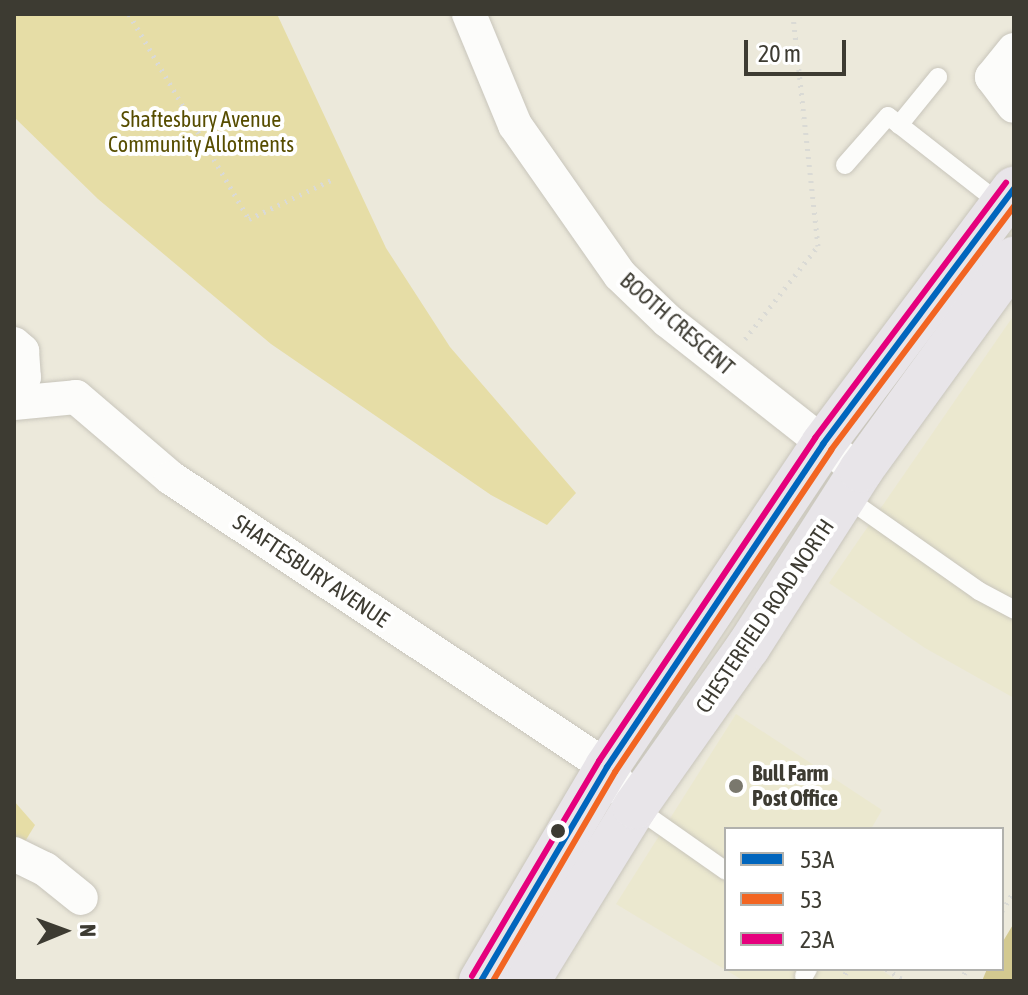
<!DOCTYPE html>
<style>
body{margin:0}
#map{position:relative;width:1028px;height:995px;overflow:hidden;background:#ece9db;font-family:"Asap Condensed",sans-serif}
div>[style]{position:absolute}
[style*='--x']{left:calc(var(--x)*1px);top:calc(var(--y)*1px);width:calc(var(--w)*1px);rotate:calc(var(--a)*1deg)}
.built>*{inset:0;background:#ebe8cf}
.green>*{inset:0;background:#e6dda6}
.forest>*{inset:0;background:#d3c990}
.path>*{height:5px;margin-top:-2.5px;transform-origin:0;background:repeating-linear-gradient(90deg,#dadad5 0 2px,transparent 0 8px)}
.roads{filter:drop-shadow(0 0 2px #c8c5bb) drop-shadow(0 0 2px #c8c5bb)}
.service>*{height:18px;margin:-9px;padding:0 9px;transform-origin:9px;border-radius:9px;background:#fcfcfa}
.minor>*{height:34px;margin:-17px;padding:0 17px;transform-origin:17px;border-radius:17px;background:#fcfcfa}
.primary>*{height:44px;margin:-22px;padding:0 22px;transform-origin:22px;border-radius:22px;background:#e8e5e9}
.bus-1>*{height:6px;margin:-3px;padding:0 3px;transform-origin:3px;border-radius:3px;background:#0065bd}
.bus-2>*{height:6px;margin:-3px;padding:0 3px;transform-origin:3px;border-radius:3px;background:#f26522}
.bus-3>*{height:6px;margin:-3px;padding:0 3px;transform-origin:3px;border-radius:3px;background:#e5007d}
.dots>*{width:22px;height:22px;translate:-50% -50%;box-sizing:border-box;border:4px solid #fff;border-radius:50%}
span{translate:-50% -50%;white-space:nowrap;text-align:center;line-height:1.15;-webkit-text-stroke:8px #fff;paint-order:stroke}
.park-label{font-size:22px;color:#574d00}
.street-label{font-size:22px;color:#3d3b32}
.poi-label{font-size:22px;color:#3d3b32;font-weight:700}
.left{translate:0 -50%;text-align:left}
.frame{position:absolute;inset:0;border:16px solid #3d3b32;pointer-events:none}
.legend{position:absolute;left:724px;top:827px;width:280px;height:144px;box-sizing:border-box;background:#fff;border:2px solid #b1b1ad;margin:0;padding:10px 14px;list-style:none;font-size:24px;color:#3d3b32}
.legend li{display:flex;align-items:center;gap:16px;height:40px}
.legend b{width:40px;border:2px solid #b1b1ad}
.north{position:absolute;left:24px;top:891px;width:80px;height:80px;-webkit-text-stroke:6px #fff;paint-order:stroke;rotate:89deg;font-size:22px;font-weight:700;line-height:32px;text-align:center;color:#3d3b32}
.north::after{content:'';display:block;margin:auto;width:28px;height:36px;background:#3d3b32;clip-path:polygon(50% 0,100% 100%,50% 72%,0 100%)}
.scale{position:absolute;left:744px;top:40px;width:102px;height:36px;box-sizing:border-box;border:4px solid #3d3b32;border-top:0;padding-left:10px;font-size:24px;line-height:28px;white-space:nowrap;color:#3d3b32;-webkit-text-stroke:6px #fff;paint-order:stroke}
</style>
<div id="map">
<div class="built">
<div style="clip-path:polygon(1014px 315px,1014px 698px,925px 648px,829px 583px)"></div>
<div style="clip-path:polygon(736px 714px,882px 810px,871px 829px,726px 829px,726px 969px,880px 969px,898px 981px,744px 981px,616px 904px)"></div>
</div>
<div class="green">
<div style="clip-path:polygon(14px 14px,277px 14px,386px 248px,450px 347px,576px 493px,547px 525px,491px 495px,271px 344px,98px 199px,14px 117px)"></div>
<div style="clip-path:polygon(14px 801px,35px 825px,21px 848px,14px 845px)"></div>
</div>
<div class="forest">
<div style="clip-path:polygon(1014px 923px,1014px 981px,982px 981px,987px 969px,1002px 969px,1002px 943px)"></div>
</div>
<div class="path">
<div style="--x:129;--y:14;--w:238;--a:59.7"></div>
<div style="--x:249;--y:219;--w:91;--a:-25.4"></div>
<div style="--x:745;--y:339;--w:118;--a:-51.9"></div>
<div style="--x:818;--y:246;--w:233;--a:-96.2"></div>
<div style="--x:1002;--y:911;--w:23;--a:-59"></div>
<div style="--x:886;--y:969;--w:22;--a:32"></div>
<div style="--x:841;--y:981;--w:14;--a:-60"></div>
<div style="--x:960;--y:981;--w:14;--a:-60"></div>
</div>
<div class="roads">
<div class="service">
<div style="--x:899;--y:125;--w:62;--a:-50.9"></div>
<div style="--x:845;--y:165;--w:65;--a:-48.7"></div>
<div style="--x:888;--y:116;--w:145;--a:38"></div>
<div style="--x:844;--y:496;--w:165;--a:35.1"></div>
<div style="--x:979;--y:591;--w:40;--a:28"></div>
<div style="--x:635;--y:807;--w:111;--a:35.1"></div>
<div style="--x:804;--y:976;--w:8;--a:-60"></div>
</div>
<div class="minor">
<div style="--x:469;--y:14;--w:120;--a:67.5"></div>
<div style="--x:515;--y:125;--w:183;--a:55"></div>
<div style="--x:620;--y:275;--w:66;--a:43.8"></div>
<div style="--x:668;--y:321;--w:221;--a:38.2"></div>
<div style="--x:1014;--y:50;--w:35;--a:129"></div>
<div style="--x:992;--y:77;--w:36;--a:53"></div>
<div style="--x:14;--y:344;--w:11;--a:41"></div>
<div style="--x:22;--y:351;--w:26;--a:86"></div>
<div style="--x:24;--y:377;--w:26;--a:113"></div>
<div style="--x:14;--y:403;--w:62;--a:-5.5"></div>
<div style="--x:76;--y:397;--w:125;--a:40.5"></div>
<div style="--x:171;--y:478;--w:523;--a:33.54"></div>
<div style="--x:607;--y:767;--w:49;--a:55"></div>
<div style="--x:14;--y:854;--w:34;--a:26"></div>
<div style="--x:45;--y:869;--w:46;--a:38.9"></div>
</div>
<div class="primary">
<div style="--x:481;--y:981;--w:248;--a:-59.5"></div>
<div style="--x:607;--y:767;--w:389;--a:-56.2"></div>
<div style="--x:823;--y:444;--w:319;--a:-53.2"></div>
<div style="--x:528;--y:981;--w:204;--a:-58.4"></div>
<div style="--x:635;--y:807;--w:196;--a:-54.8"></div>
<div style="--x:748;--y:647;--w:210;--a:-57.4"></div>
<div style="--x:861;--y:470;--w:261;--a:-54.1"></div>
</div>
</div>
<div class="bus-1">
<div style="--x:481;--y:981;--w:248;--a:-59.5"></div>
<div style="--x:607;--y:767;--w:389;--a:-56.2"></div>
<div style="--x:823;--y:444;--w:319;--a:-53.2"></div>
</div>
<div class="bus-2">
<div style="--x:493;--y:981;--w:242;--a:-59.7"></div>
<div style="--x:615;--y:772;--w:388;--a:-56.1"></div>
<div style="--x:831;--y:450;--w:305;--a:-53.1"></div>
</div>
<div class="bus-3">
<div style="--x:472;--y:976;--w:250;--a:-59.4"></div>
<div style="--x:599;--y:761;--w:389;--a:-56.2"></div>
<div style="--x:815;--y:438;--w:319;--a:-53.2"></div>
</div>
<div class="dots">
<div style="left:736px;top:786px;background:#7a786d"></div>
<div style="left:558px;top:831px;background:#3d3b32"></div>
</div>
<div class="park-label">
<span style="left:201px;top:132px">Shaftesbury Avenue<br>Community Allotments</span>
</div>
<div class="street-label">
<span style="left:677px;top:324px;rotate:41deg">BOOTH CRESCENT</span>
<span style="left:311px;top:571px;rotate:34deg">SHAFTESBURY AVENUE</span>
<span style="left:765px;top:616px;rotate:-56deg">CHESTERFIELD ROAD NORTH</span>
</div>
<div class="poi-label">
<span class="left" style="left:752px;top:786px">Bull Farm<br>Post Office</span>
</div>
<div class="frame"></div>
<ul class="legend">
<li><b style="height:10px;background:#0065bd"></b>53A</li>
<li><b style="height:10px;background:#f26522"></b>53</li>
<li><b style="height:10px;background:#e5007d"></b>23A</li>
</ul>
<div class="north">N</div>
<div class="scale">20 m</div>
</div>
